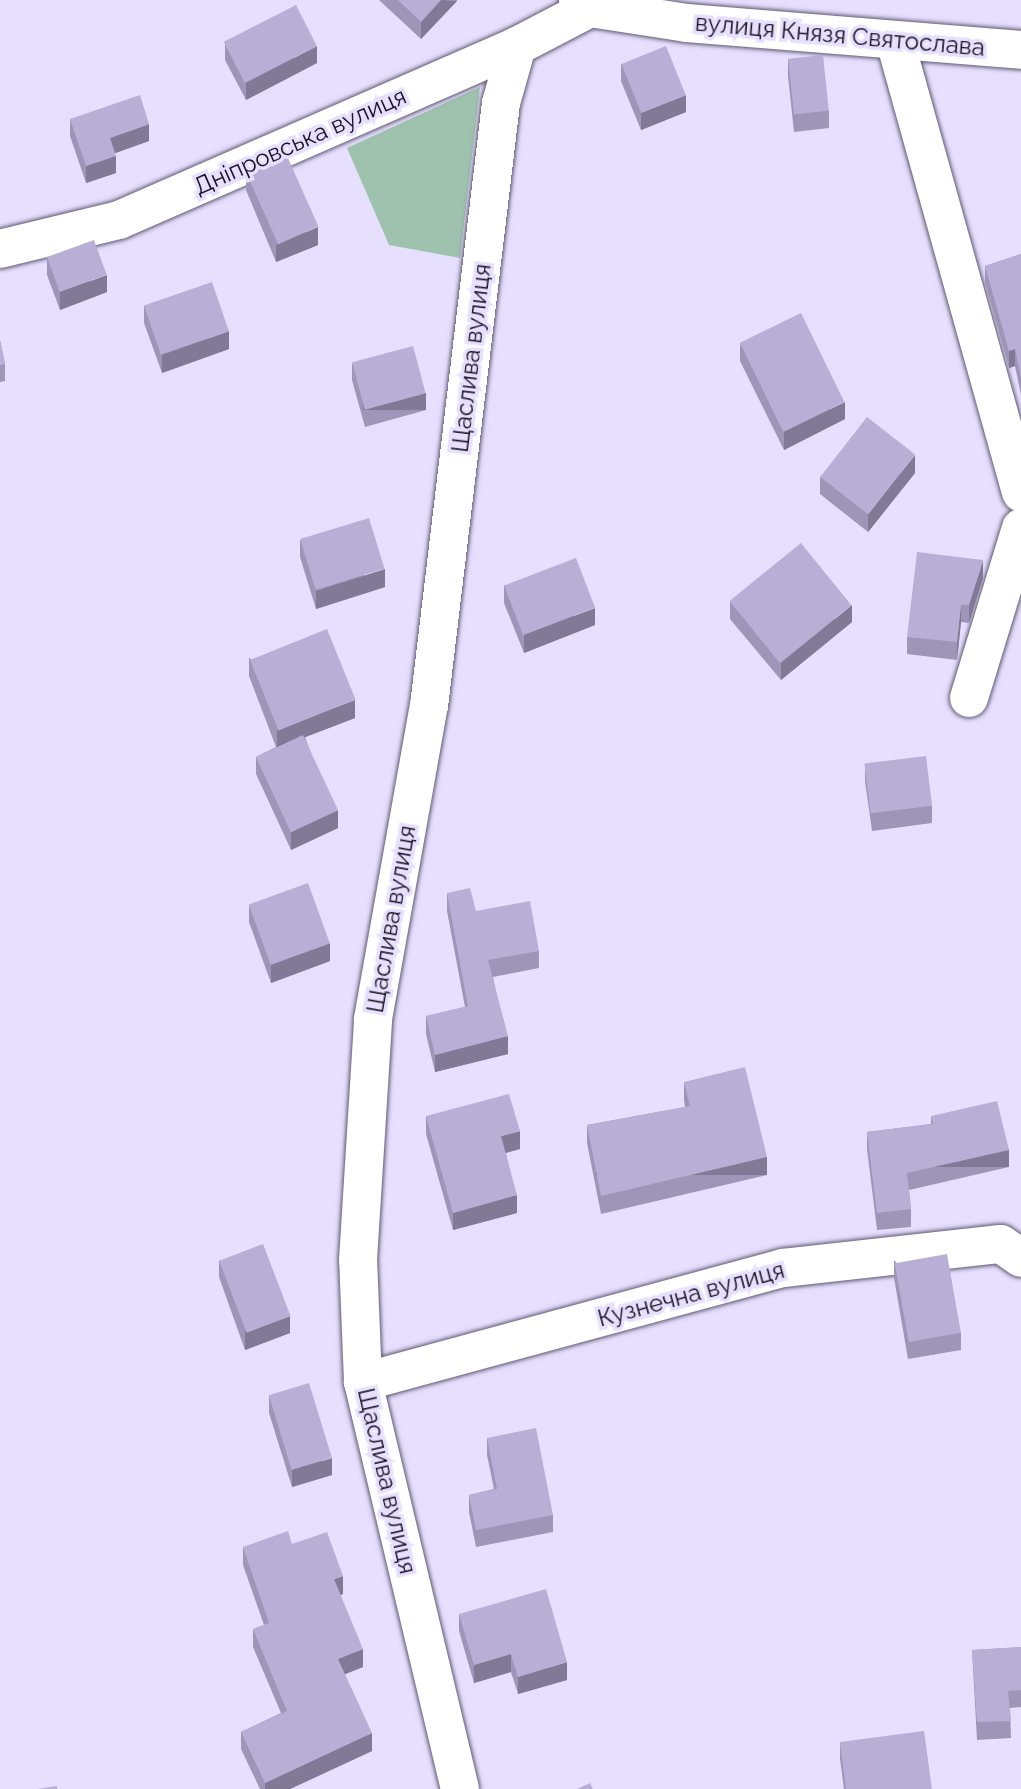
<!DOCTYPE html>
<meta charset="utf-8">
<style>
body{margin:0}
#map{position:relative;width:1021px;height:1789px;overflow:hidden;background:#e7dffe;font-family:Raleway,sans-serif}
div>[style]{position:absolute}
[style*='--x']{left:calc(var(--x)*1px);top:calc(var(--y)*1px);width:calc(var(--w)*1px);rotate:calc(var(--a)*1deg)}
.green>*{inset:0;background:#9fc2af}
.roads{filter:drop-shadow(0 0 2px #5f5973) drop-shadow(0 0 2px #5f5973)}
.minor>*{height:38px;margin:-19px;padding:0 19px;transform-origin:19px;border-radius:19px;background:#fff}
.wall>*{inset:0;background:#9e96b9}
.shaded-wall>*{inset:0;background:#817a96;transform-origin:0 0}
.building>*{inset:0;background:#b8afd7;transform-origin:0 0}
span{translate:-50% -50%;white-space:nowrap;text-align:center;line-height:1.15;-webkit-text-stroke:7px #e7dffe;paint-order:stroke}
.street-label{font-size:24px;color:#191621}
</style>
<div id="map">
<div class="green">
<div style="clip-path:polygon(480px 87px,460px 258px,389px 245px,347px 148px)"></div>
</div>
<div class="roads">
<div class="minor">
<div style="--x:578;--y:0;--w:14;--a:34"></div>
<div style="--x:590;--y:8;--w:98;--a:8.8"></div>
<div style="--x:687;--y:23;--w:335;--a:4.6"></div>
<div style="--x:895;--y:41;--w:469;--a:74.4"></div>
<div style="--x:0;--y:249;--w:122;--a:-13.7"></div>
<div style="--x:119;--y:220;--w:434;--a:-23.6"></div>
<div style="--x:517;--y:46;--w:82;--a:-27.5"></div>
<div style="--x:969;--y:698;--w:178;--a:-73"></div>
<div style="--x:363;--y:1382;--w:435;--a:-15.2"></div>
<div style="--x:783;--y:1268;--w:219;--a:-6.3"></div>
<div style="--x:1001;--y:1244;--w:24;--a:35"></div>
<div style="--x:460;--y:1789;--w:418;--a:-103.4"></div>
<div style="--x:363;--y:1382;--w:122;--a:-92.3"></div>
<div style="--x:358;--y:1260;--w:241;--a:-86.4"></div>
<div style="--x:373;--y:1019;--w:318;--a:-79.9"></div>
<div style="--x:429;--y:706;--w:607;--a:-83.19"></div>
<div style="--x:501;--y:103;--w:59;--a:-74.3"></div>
</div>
</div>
<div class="wall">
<div style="clip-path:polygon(379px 0,457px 0,457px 1px,421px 39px)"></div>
<div style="clip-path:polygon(225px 43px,317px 63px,246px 100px,225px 60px)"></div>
<div style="clip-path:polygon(788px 59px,829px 111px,829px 128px,794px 132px,788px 76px)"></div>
<div style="clip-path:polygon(621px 64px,686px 112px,641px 130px,621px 81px)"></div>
<div style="clip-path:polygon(70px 119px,149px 141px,115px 153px,116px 173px,86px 183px,70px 136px)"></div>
<div style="clip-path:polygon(246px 173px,318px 245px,276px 262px,246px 190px)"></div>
<div style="clip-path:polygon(1021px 254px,1021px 395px,1015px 366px,1009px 368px,985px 283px,985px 266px)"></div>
<div style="clip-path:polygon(47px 257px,107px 292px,60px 310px,47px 275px)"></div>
<div style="clip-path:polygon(144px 306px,229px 349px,162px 373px,144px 323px)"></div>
<div style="clip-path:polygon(0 340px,5px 364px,5px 381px,0 382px)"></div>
<div style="clip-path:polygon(740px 344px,845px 419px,784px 450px,740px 361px)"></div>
<div style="clip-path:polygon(352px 363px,426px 410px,365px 427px,352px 380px)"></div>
<div style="clip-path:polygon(915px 473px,868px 532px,820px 494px,820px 477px)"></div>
<div style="clip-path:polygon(300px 540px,385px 587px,316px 609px,300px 557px)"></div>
<div style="clip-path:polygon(983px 578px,969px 623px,961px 622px,957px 660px,907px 654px,907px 637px)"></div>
<div style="clip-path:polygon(504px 585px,595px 625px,524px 653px,504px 603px)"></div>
<div style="clip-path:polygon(730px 602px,852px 622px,781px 680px,730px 619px)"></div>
<div style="clip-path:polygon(249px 658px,355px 718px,305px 737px,338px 828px,291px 850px,256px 774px,256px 757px,276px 747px,249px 676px)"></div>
<div style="clip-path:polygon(865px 764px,932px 806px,932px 823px,872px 831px,865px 781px)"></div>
<div style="clip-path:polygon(447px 893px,539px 951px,539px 968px,493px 977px,508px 1054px,435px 1072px,426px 1034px,426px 1016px,465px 1007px,447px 911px)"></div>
<div style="clip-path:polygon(249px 905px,330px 961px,271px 983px,249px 922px)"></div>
<div style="clip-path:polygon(684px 1082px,767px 1175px,601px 1214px,587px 1143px,587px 1125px,685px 1107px,684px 1100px)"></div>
<div style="clip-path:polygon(426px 1116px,520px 1149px,506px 1153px,517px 1213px,453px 1230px,426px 1134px)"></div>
<div style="clip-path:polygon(931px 1116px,1009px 1167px,909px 1190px,911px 1209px,911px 1227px,877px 1230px,867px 1149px,867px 1132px,931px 1124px)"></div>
<div style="clip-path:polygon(219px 1260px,290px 1333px,245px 1350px,219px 1277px)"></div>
<div style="clip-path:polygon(894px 1260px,961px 1333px,961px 1350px,908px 1359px,894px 1278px)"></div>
<div style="clip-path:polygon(269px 1395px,332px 1475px,292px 1487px,269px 1413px)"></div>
<div style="clip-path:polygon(487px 1438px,553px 1515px,553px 1532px,476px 1547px,469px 1512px,469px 1495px,494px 1489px,487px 1455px)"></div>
<div style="clip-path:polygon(292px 1544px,343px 1594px,340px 1595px,363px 1667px,345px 1674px,372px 1751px,290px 1789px,260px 1789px,241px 1749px,241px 1732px,281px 1713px,253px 1647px,253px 1629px,264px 1625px,243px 1565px,243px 1547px)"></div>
<div style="clip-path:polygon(459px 1614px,567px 1680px,518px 1694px,511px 1672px,474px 1683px,459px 1631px)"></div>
<div style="clip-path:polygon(1021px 1647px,1021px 1707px,1010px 1708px,1011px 1738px,977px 1740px,972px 1650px)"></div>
<div style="clip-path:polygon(840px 1742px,932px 1789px,844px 1789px,840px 1759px)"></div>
</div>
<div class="shaded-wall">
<div style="clip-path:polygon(441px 0,457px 1px,421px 39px,421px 22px)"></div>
<div style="clip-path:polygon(317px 46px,317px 63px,246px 100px,246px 83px)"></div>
<div style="clip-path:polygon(686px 95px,686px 112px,641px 130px,641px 113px)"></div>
<div style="clip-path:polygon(149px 124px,149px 141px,110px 155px,110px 138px)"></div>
<div style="clip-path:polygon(116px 156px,116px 173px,86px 183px,86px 166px)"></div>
<div style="clip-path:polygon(318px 227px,318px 245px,276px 262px,276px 245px)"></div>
<div style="clip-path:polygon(107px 275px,107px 292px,60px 310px,60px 292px)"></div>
<div style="clip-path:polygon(229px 331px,229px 349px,162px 373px,162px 355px)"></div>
<div style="clip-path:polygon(1015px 349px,1015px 366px,1009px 368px,1009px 351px)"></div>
<div style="left:426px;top:393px;width:17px;height:63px;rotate:90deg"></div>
<div style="clip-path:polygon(845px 402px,845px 419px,784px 450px,784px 432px)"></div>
<div style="clip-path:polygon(915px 455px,915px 473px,868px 532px,868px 514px)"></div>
<div style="clip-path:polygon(983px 560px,983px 578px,969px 623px,969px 605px)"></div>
<div style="clip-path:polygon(385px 569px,385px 587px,316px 609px,316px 591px)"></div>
<div style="clip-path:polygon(852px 605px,852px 622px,781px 680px,781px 663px)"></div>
<div style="clip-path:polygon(961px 605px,961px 622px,957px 660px,957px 642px)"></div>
<div style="clip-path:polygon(595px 608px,595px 625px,524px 653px,524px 635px)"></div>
<div style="clip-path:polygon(355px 700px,355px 718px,277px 748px,277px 730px)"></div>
<div style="clip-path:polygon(338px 810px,338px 828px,291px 850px,291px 832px)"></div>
<div style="clip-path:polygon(330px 943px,330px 961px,271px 983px,271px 965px)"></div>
<div style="clip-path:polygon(508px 1036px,508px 1054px,435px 1072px,435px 1055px)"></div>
<div style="clip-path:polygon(520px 1131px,520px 1149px,501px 1154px,501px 1136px)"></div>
<div style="left:1009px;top:1150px;width:17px;height:105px;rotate:90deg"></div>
<div style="left:767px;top:1157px;width:18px;height:171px;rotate:90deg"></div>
<div style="clip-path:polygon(517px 1195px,517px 1213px,453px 1230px,453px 1213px)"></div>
<div style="clip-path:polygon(290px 1316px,290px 1333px,245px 1350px,245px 1332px)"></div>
<div style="clip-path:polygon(332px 1458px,332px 1475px,292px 1487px,292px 1470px)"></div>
<div style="clip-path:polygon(343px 1576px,343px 1594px,334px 1597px,334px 1579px)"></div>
<div style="clip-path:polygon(363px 1649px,363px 1667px,338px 1677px,338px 1659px)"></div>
<div style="clip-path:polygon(511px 1654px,511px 1672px,474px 1683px,474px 1665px)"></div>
<div style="clip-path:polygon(567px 1662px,567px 1680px,518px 1694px,518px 1677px)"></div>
<div style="clip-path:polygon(372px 1733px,372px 1751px,290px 1789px,265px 1789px,265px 1783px)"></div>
</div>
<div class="building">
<div style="clip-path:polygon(398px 0,441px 0,421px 22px)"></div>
<div style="left:296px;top:5px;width:46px;height:81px;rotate:63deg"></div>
<div style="left:666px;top:46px;width:53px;height:48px;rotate:68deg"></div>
<div style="left:823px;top:55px;width:56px;height:35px;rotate:84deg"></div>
<div style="clip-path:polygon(140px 95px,149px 124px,110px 138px,116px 156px,86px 166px,70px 119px)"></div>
<div style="left:287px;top:156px;width:77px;height:44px;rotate:66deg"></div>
<div style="left:94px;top:240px;width:37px;height:50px;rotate:70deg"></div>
<div style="clip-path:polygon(1021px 254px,1021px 377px,1015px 349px,1009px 351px,985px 266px)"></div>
<div style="left:212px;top:282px;width:52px;height:72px;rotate:71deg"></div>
<div style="left:801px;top:313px;width:99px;height:68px;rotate:64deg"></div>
<div style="clip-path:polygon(0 340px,5px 364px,0 365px)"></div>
<div style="left:413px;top:346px;width:49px;height:63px;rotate:75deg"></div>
<div style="left:867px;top:417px;width:61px;height:76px;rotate:38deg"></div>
<div style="left:369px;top:518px;width:53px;height:72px;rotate:73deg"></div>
<div style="left:801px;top:543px;width:80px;height:92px;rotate:51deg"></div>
<div style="clip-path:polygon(917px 552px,983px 560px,969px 605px,961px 605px,957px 642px,907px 637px)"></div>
<div style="left:576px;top:558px;width:53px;height:77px;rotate:69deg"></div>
<div style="left:327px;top:629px;width:76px;height:83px;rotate:68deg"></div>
<div style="left:303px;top:735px;width:83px;height:52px;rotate:65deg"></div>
<div style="left:926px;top:756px;width:50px;height:62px;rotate:83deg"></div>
<div style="left:308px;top:883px;width:64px;height:63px;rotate:70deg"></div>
<div style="clip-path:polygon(470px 888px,476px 911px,530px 901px,539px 951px,488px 960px,508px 1036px,435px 1055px,426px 1016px,468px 1006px,447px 893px)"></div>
<div style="clip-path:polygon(745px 1067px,767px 1157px,601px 1196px,587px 1125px,690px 1106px,684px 1082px)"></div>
<div style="clip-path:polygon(509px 1094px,520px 1131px,501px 1136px,517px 1195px,453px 1213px,426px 1116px)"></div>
<div style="clip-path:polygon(997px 1101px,1009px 1150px,907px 1173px,911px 1209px,877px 1213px,867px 1132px,933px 1124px,931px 1116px)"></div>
<div style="left:263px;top:1244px;width:77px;height:47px;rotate:69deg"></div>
<div style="left:947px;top:1254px;width:80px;height:53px;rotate:80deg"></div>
<div style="left:309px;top:1383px;width:78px;height:42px;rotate:73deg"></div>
<div style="clip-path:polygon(536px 1428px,553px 1515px,476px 1530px,469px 1495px,497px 1489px,487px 1438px)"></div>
<div style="clip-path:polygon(288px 1531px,292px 1544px,327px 1532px,343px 1576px,334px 1579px,363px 1649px,338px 1659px,372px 1733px,265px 1783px,241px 1732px,287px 1711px,253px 1629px,269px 1623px,243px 1547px)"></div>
<div style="clip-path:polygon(546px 1589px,567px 1662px,518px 1677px,511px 1654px,474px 1665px,459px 1614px)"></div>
<div style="clip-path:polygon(1021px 1647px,1021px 1690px,1008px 1691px,1011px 1721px,977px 1722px,972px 1650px)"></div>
<div style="clip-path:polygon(924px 1731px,932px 1789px,846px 1789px,840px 1742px)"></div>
<div style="clip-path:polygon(590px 1783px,593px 1789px,577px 1789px)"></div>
<div style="clip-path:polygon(57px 1786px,57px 1789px,37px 1789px)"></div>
</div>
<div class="street-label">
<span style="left:840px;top:35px;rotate:5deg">вулиця Князя Святослава</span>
<span style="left:300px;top:141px;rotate:-24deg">Дніпровська вулиця</span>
<span style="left:471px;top:358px;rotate:-83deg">Щаслива вулиця</span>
<span style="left:391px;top:919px;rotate:-80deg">Щаслива вулиця</span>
<span style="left:691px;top:1294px;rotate:-15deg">Кузнечна вулиця</span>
<span style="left:387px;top:1481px;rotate:77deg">Щаслива вулиця</span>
</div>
</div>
